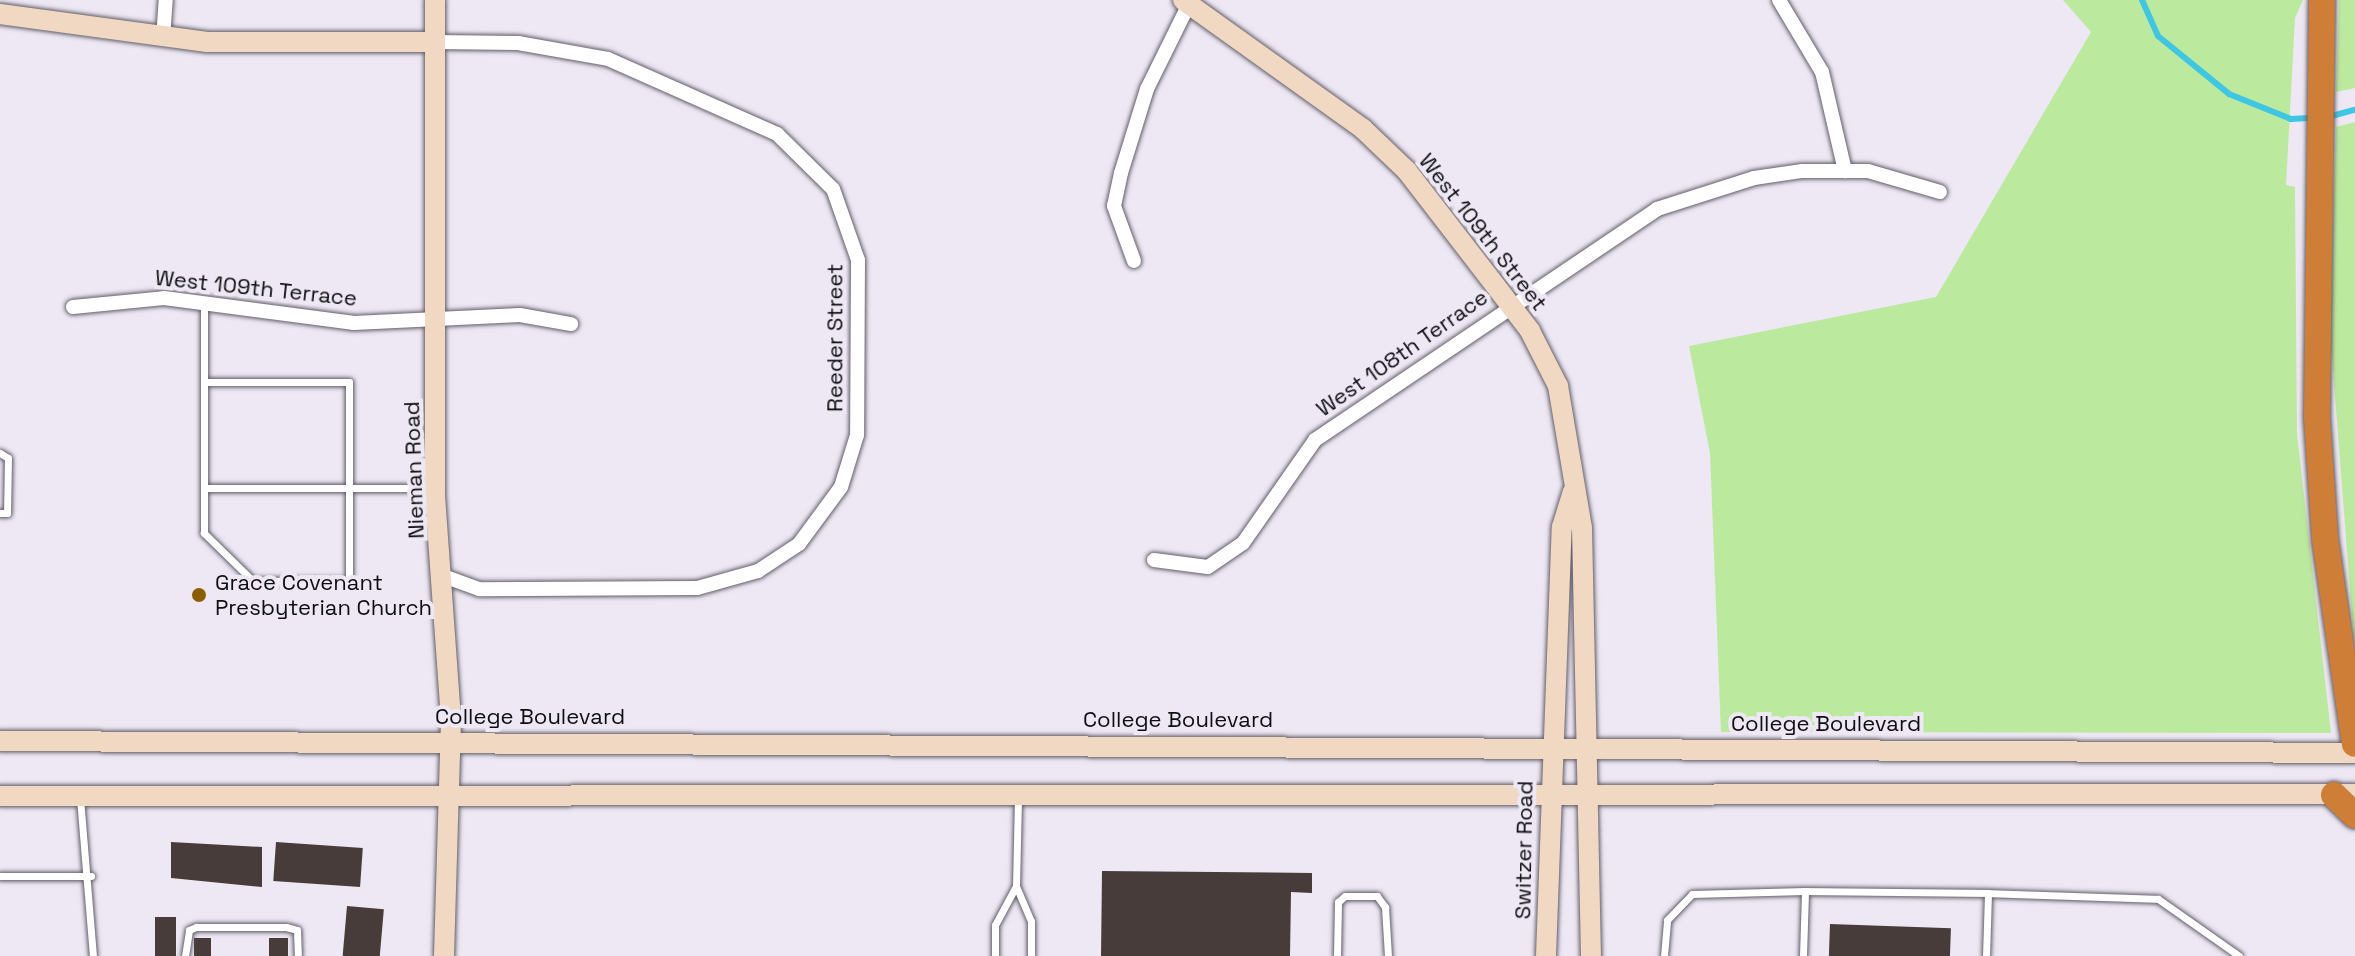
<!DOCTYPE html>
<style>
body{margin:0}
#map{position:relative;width:2355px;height:956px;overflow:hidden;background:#ede8f4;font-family:"Space Grotesk",sans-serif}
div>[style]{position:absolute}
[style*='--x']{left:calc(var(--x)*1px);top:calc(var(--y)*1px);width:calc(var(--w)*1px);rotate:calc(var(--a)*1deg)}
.green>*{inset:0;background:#bbea9e}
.stream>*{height:6px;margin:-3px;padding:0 3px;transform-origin:3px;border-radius:3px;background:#3fc6e2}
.building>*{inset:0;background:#483c3a;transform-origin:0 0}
.roads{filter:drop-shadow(0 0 2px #625e68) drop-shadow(0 0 2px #625e68)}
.lane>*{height:7px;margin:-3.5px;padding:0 3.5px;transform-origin:3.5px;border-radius:3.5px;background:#fff}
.street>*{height:14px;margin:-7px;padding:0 7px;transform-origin:7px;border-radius:7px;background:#fff}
.secondary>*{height:20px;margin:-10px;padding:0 10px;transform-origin:10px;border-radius:10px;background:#f0d8c3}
.highway>*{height:26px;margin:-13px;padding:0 13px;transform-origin:13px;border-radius:13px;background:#ce7e36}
.dots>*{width:22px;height:22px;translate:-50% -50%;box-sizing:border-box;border:4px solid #ede8f4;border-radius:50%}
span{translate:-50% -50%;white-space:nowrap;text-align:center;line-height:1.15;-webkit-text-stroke:8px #ede8f4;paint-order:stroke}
.street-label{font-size:22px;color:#0e0d10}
.poi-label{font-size:22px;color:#0e0d10}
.left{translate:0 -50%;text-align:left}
</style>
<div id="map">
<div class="green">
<div style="clip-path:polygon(2063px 0,2303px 0,2295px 18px,2286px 185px,2295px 187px,2297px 434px,2331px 733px,1721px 732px,1710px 453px,1689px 346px,1936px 297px,2091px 32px)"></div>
<div style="clip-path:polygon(2339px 0,2355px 0,2355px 88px,2336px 92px)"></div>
<div style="clip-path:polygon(2355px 122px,2355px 641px,2354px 642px,2330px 331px,2336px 127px)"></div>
</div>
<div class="stream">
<div style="--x:2142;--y:0;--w:39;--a:66"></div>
<div style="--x:2158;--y:36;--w:92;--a:39.2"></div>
<div style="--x:2229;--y:94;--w:67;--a:22"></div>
<div style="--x:2291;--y:119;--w:22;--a:-3"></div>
<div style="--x:2328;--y:117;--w:28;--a:-15"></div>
</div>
<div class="building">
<div style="clip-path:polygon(171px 842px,262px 847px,262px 887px,171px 878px)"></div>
<div style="left:276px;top:842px;width:87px;height:39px;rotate:4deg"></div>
<div style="clip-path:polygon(1102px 871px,1312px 873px,1312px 893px,1291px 892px,1290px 956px,1101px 956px)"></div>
<div style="left:347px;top:906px;width:37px;height:50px;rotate:5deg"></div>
<div style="left:155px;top:917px;width:21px;height:39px"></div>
<div style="left:1830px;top:924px;width:121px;height:32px;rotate:2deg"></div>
<div style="left:194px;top:938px;width:17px;height:18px"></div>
<div style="left:269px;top:938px;width:19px;height:18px"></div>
</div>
<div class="roads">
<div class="lane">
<div style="--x:204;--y:303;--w:185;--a:90"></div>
<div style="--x:204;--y:488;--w:229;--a:0"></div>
<div style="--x:204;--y:382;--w:145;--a:0"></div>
<div style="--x:349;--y:382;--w:199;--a:90"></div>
<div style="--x:349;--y:581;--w:96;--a:180"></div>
<div style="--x:253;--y:581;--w:69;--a:-135.6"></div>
<div style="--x:204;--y:533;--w:45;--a:-90"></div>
<div style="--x:0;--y:453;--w:9;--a:32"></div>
<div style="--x:8;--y:458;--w:55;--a:91"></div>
<div style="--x:7;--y:513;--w:7;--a:180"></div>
<div style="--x:80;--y:798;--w:159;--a:85.3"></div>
<div style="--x:1018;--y:798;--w:88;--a:91.3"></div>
<div style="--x:1016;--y:886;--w:38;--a:67"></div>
<div style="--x:1031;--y:921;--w:35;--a:90"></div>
<div style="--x:0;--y:876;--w:91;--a:0"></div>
<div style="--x:1988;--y:893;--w:170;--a:2"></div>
<div style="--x:2158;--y:899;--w:99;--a:35.1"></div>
<div style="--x:185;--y:956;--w:26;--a:-81"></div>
<div style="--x:189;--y:930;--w:8;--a:-23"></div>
<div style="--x:196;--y:927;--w:90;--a:0"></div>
<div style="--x:286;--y:927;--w:11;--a:15"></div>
<div style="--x:297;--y:930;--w:26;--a:88"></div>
<div style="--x:995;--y:956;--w:31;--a:-90"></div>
<div style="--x:995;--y:925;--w:44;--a:-61.7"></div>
<div style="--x:1337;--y:956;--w:54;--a:-88.9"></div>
<div style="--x:1338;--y:902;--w:9;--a:-41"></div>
<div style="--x:1345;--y:896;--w:32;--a:0"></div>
<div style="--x:1377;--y:896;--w:14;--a:54"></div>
<div style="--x:1385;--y:907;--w:49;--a:86.5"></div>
<div style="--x:1664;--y:956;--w:36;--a:-85"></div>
<div style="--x:1667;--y:920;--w:36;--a:-46"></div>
<div style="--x:1692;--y:894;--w:113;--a:-1.5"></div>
<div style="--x:1803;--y:956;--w:65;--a:-88.2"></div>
<div style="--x:1805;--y:891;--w:183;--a:0.6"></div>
<div style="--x:1988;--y:893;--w:63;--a:91.8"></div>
</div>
<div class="street">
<div style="--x:1779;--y:0;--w:84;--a:59.2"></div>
<div style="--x:1822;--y:72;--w:102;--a:76.9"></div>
<div style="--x:163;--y:39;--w:39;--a:-86"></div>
<div style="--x:435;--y:42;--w:83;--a:0.7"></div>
<div style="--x:518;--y:43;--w:91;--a:10.1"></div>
<div style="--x:608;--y:59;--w:185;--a:23.9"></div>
<div style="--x:777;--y:134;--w:78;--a:44.5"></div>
<div style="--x:833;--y:189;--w:75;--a:70.6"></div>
<div style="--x:858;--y:260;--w:175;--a:90.3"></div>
<div style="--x:857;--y:435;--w:54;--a:107.1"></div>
<div style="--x:841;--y:487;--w:71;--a:126.4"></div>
<div style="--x:799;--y:544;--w:49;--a:146.6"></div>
<div style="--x:758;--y:571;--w:63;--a:164.4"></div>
<div style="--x:697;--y:588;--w:218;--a:179.7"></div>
<div style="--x:479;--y:589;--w:38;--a:-160"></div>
<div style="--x:1134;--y:261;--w:59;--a:-110"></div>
<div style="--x:1114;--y:206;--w:34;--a:-78"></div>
<div style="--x:1121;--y:173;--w:88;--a:-72.8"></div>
<div style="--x:1147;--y:89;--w:95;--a:-63.7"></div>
<div style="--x:73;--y:307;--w:91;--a:-5.6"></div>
<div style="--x:164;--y:298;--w:192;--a:7.5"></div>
<div style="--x:354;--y:323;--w:166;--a:-2.8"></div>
<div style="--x:520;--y:315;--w:52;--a:10"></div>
<div style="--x:1154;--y:560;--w:54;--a:7.4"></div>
<div style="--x:1208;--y:567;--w:42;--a:-34.4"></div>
<div style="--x:1243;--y:543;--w:126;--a:-55"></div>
<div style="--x:1315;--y:440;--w:413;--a:-34"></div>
<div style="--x:1657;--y:209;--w:102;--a:-17.7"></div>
<div style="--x:1754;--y:178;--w:49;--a:-8.3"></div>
<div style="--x:1802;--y:171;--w:66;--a:0"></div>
<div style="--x:1868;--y:171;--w:75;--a:16.3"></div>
</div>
<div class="secondary">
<div style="--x:435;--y:0;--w:496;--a:90"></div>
<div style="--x:435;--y:496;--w:225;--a:85.9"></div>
<div style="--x:451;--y:720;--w:236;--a:91.7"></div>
<div style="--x:1183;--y:0;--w:221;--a:35.6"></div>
<div style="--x:1363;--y:129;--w:61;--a:43.7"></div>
<div style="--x:1407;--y:171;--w:202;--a:52.4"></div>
<div style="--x:1530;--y:331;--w:62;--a:63"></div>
<div style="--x:1558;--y:386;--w:144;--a:80.4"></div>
<div style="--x:1582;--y:528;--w:428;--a:88.8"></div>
<div style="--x:0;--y:14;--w:209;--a:7.7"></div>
<div style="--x:207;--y:42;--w:228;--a:0"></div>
<div style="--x:0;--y:741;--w:2355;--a:0.29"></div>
<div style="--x:0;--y:796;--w:2355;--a:-0.05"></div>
<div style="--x:1546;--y:956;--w:429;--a:-87.9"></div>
<div style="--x:1562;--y:527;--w:37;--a:-73"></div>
</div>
<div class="highway">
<div style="--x:2322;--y:0;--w:418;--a:90.7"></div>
<div style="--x:2317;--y:418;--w:121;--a:86.2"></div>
<div style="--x:2325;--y:539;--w:207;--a:81.7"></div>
<div style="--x:2334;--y:795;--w:29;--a:44"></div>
</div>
</div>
<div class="dots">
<div style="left:199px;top:595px;background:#8b5e02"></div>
</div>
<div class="street-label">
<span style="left:1483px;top:232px;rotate:52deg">West 109th Street</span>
<span style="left:256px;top:288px;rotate:6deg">West 109th Terrace</span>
<span style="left:835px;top:338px;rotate:-90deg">Reeder Street</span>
<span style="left:1402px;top:353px;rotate:-35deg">West 108th Terrace</span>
<span style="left:414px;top:470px;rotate:-92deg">Nieman Road</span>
<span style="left:530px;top:717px">College Boulevard</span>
<span style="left:1178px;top:720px">College Boulevard</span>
<span style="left:1826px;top:724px">College Boulevard</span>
<span style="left:1524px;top:850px;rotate:-89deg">Switzer Road</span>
</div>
<div class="poi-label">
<span class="left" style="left:215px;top:595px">Grace Covenant<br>Presbyterian Church</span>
</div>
</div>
